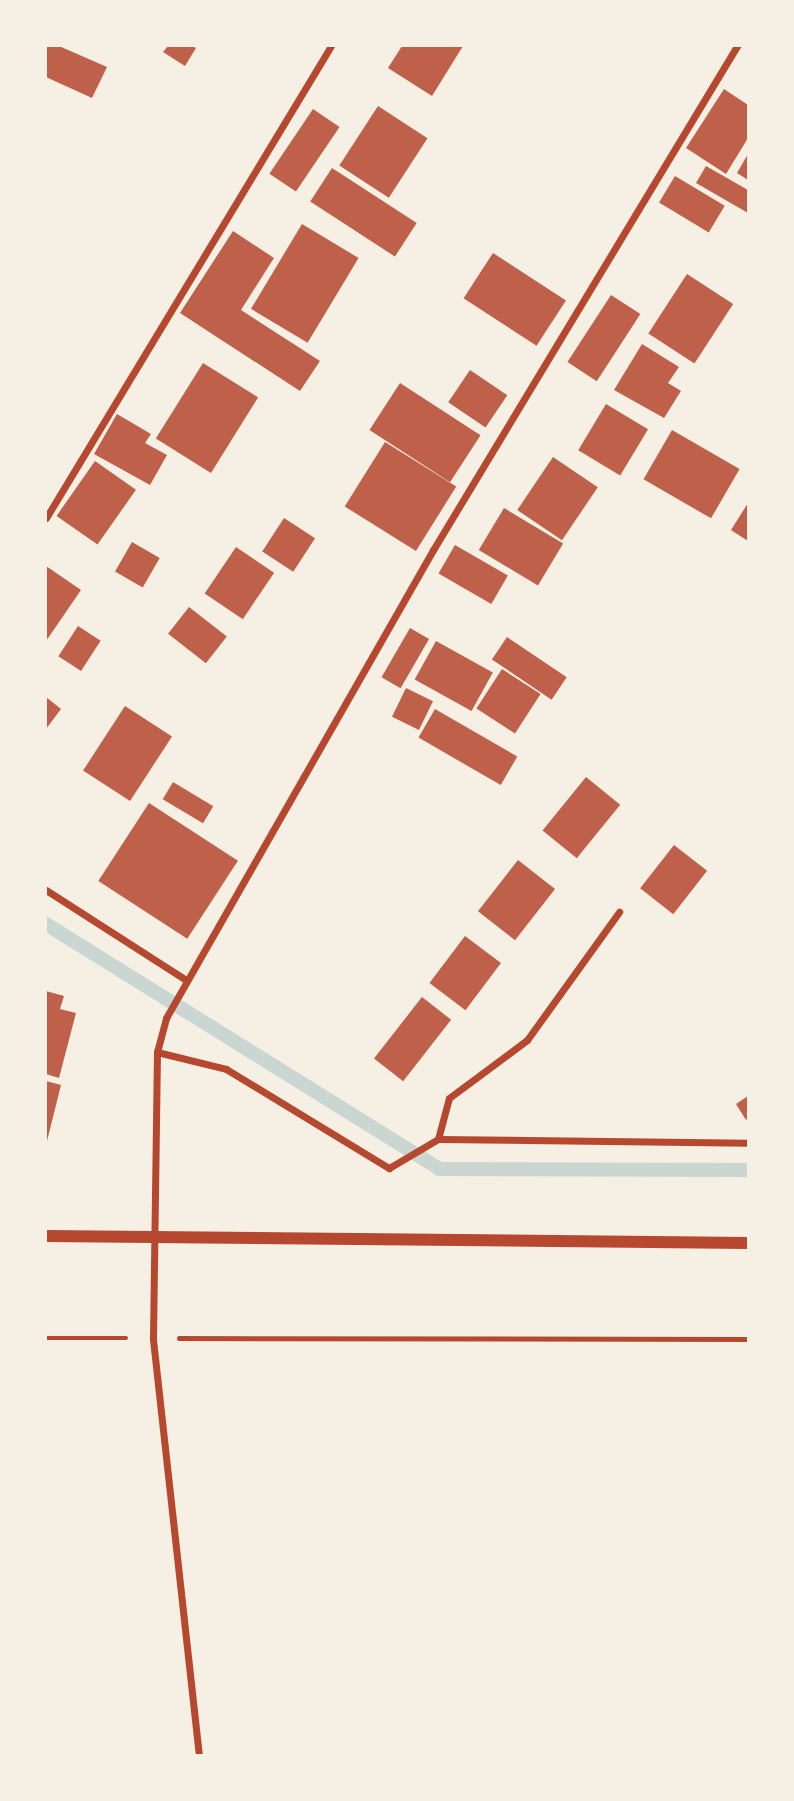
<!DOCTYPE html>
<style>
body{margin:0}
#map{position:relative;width:794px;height:1801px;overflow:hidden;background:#f6efe4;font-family:Lato,sans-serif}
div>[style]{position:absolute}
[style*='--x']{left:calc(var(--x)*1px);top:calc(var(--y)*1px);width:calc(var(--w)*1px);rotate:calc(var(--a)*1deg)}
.stream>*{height:14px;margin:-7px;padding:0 7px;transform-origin:7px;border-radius:7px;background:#c9d6d2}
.building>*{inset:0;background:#bf614a;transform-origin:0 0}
.path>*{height:4.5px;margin:-2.25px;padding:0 2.25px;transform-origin:2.25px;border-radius:2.25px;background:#b5482f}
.minor>*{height:7px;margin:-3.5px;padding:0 3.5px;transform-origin:3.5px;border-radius:3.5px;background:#b5482f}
.tertiary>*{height:12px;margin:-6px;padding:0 6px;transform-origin:6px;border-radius:6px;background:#b5482f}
span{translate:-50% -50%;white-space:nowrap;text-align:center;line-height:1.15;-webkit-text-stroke:6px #f6efe4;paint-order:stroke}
.frame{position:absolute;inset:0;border:47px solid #f6efe4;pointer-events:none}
</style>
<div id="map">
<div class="stream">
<div style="--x:46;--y:924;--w:463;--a:31.9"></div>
<div style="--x:439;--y:1169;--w:309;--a:0.2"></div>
</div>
<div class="building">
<div style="clip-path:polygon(46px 46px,59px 46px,107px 67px,92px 98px,46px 77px)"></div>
<div style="clip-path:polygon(168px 46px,192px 46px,196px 48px,185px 66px,163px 52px)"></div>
<div style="clip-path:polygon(402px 46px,463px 46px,432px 96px,388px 68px)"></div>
<div style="clip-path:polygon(724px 89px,748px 105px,748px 138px,726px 174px,686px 148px)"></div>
<div style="left:378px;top:106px;width:59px;height:71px;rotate:33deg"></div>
<div style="left:313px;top:109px;width:32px;height:78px;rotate:34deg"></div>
<div style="clip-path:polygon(748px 154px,748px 180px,737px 173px)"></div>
<div style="clip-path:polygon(706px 166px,748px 190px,748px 213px,696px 183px)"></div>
<div style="left:332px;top:168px;width:101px;height:40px;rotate:33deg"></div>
<div style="left:675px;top:176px;width:58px;height:31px;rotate:31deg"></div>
<div style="left:302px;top:224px;width:66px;height:99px;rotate:31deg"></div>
<div style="clip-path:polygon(233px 231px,274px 258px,241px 310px,320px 361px,300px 391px,180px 313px)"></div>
<div style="left:493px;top:253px;width:87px;height:54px;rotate:33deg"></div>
<div style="left:687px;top:274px;width:55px;height:71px;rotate:33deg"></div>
<div style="left:611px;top:295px;width:35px;height:80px;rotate:33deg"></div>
<div style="clip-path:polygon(642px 344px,679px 367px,668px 383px,681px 391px,664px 418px,614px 390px)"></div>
<div style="left:203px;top:363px;width:65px;height:89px;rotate:32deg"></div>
<div style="left:470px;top:370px;width:45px;height:39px;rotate:34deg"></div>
<div style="left:400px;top:383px;width:96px;height:56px;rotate:33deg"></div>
<div style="left:606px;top:404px;width:49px;height:54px;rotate:31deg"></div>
<div style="clip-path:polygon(117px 414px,151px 434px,145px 443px,167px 455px,150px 485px,94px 454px)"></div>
<div style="left:672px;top:430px;width:78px;height:57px;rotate:30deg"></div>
<div style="left:385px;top:442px;width:84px;height:76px;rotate:32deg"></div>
<div style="left:553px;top:457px;width:54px;height:64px;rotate:34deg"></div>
<div style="left:95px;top:461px;width:50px;height:67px;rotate:35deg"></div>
<div style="clip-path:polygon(748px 503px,748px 541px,731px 530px)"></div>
<div style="left:504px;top:508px;width:69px;height:49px;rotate:31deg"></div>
<div style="left:284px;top:518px;width:37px;height:40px;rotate:33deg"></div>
<div style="left:132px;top:542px;width:32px;height:34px;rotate:30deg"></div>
<div style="left:455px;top:545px;width:61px;height:33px;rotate:30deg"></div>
<div style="left:236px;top:547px;width:46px;height:56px;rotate:34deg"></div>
<div style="clip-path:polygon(46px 566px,81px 590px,46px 641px)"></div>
<div style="left:189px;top:607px;width:48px;height:34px;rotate:38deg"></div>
<div style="left:78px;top:626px;width:27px;height:36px;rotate:33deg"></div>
<div style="left:410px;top:628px;width:22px;height:57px;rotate:30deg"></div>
<div style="left:507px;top:637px;width:72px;height:27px;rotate:34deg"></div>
<div style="left:436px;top:641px;width:65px;height:44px;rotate:29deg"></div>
<div style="left:502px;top:669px;width:46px;height:47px;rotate:33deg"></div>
<div style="left:406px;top:688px;width:30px;height:32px;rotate:26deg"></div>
<div style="clip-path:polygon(46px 697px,61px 709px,46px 729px)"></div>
<div style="left:125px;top:706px;width:56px;height:77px;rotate:33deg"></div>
<div style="left:435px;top:709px;width:95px;height:33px;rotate:30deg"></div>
<div style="left:586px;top:777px;width:44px;height:69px;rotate:39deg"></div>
<div style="left:173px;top:782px;width:47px;height:20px;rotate:31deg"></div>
<div style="left:149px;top:803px;width:106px;height:93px;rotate:33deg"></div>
<div style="left:674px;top:845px;width:42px;height:55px;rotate:38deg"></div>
<div style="left:518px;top:860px;width:47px;height:65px;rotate:38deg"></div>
<div style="left:465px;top:936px;width:45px;height:59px;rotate:37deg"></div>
<div style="clip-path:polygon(46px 991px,64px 996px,60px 1009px,76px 1013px,59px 1078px,46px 1074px)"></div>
<div style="left:422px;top:997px;width:37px;height:78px;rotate:38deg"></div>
<div style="clip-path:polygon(46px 1081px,61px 1085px,46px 1145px)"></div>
<div style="clip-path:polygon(748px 1096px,748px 1118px,746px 1120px,736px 1104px)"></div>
</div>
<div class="path">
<div style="--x:46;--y:1338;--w:80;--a:0"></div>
<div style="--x:179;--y:1338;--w:569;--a:0.1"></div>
</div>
<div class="minor">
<div style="--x:46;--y:518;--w:551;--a:-58.88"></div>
<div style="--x:46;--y:890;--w:166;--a:32.7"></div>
<div style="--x:157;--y:1052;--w:71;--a:13.8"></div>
<div style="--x:226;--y:1069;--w:191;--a:31.3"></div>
<div style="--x:389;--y:1168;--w:57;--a:-30.6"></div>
<div style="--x:438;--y:1139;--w:310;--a:0.7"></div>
<div style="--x:438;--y:1139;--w:42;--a:-75"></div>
<div style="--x:449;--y:1098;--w:97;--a:-36.6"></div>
<div style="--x:527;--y:1040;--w:158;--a:-54.3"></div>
<div style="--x:199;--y:1756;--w:421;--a:-96.3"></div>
<div style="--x:153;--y:1338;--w:286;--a:-89.2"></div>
<div style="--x:157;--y:1052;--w:35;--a:-75"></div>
<div style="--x:166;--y:1018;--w:539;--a:-60.29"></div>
<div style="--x:433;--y:550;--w:589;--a:-58.9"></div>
</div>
<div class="tertiary">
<div style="--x:46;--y:1236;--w:702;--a:0.57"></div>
</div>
<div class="frame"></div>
</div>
